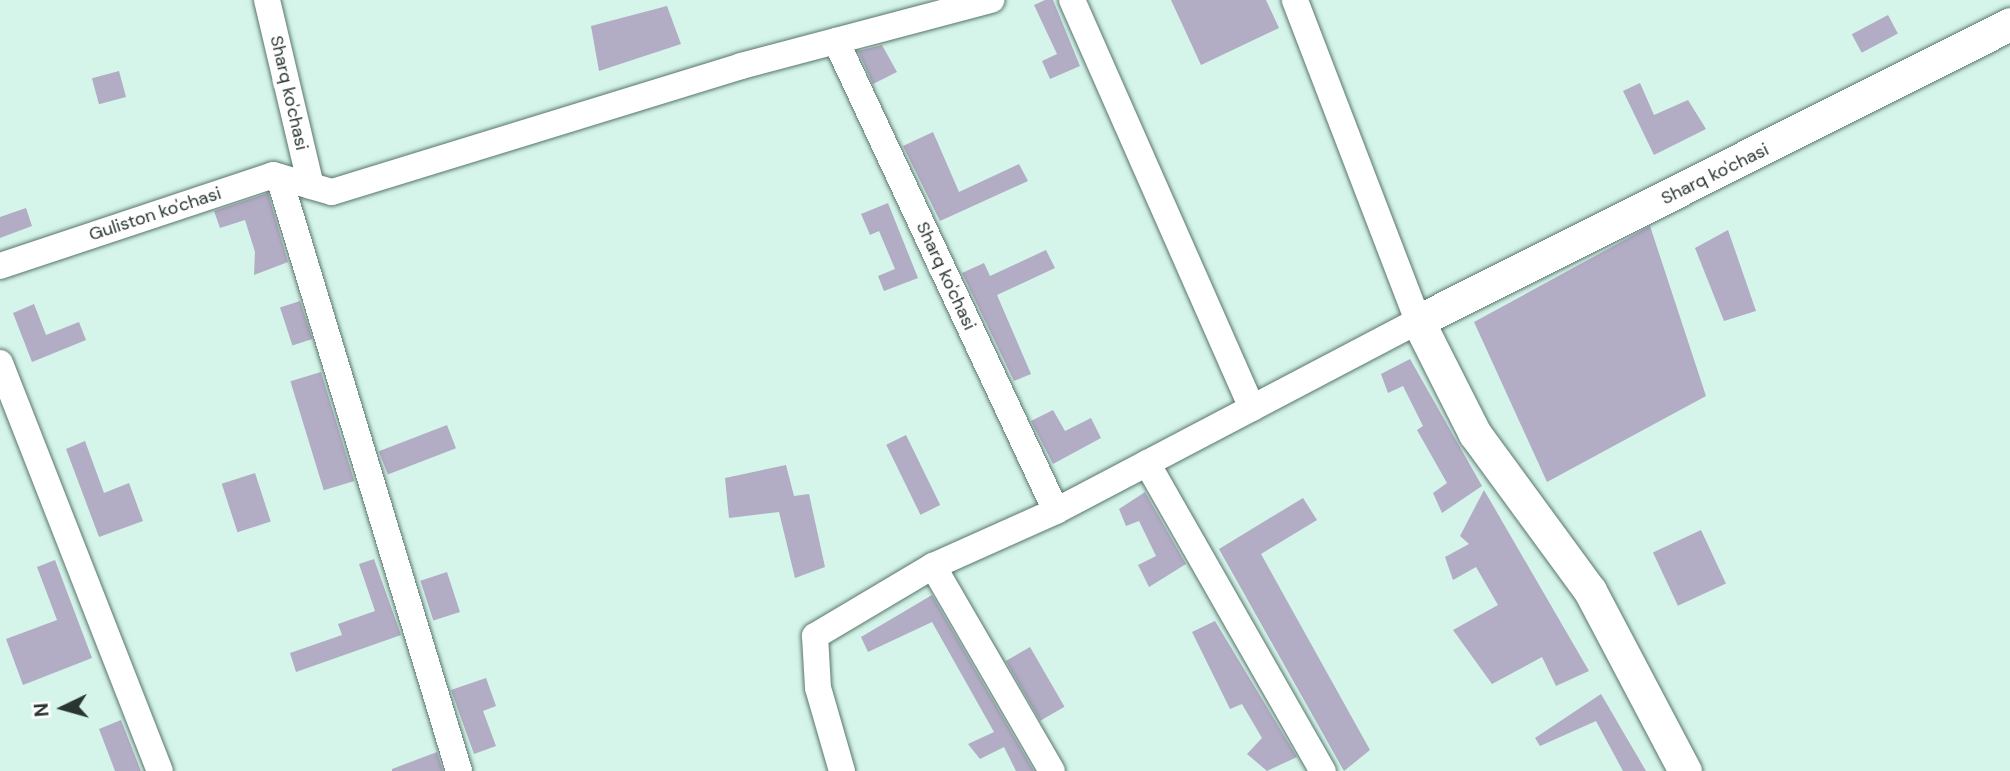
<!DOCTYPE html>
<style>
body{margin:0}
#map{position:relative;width:2010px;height:771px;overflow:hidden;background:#d5f5ea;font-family:"DM Sans",sans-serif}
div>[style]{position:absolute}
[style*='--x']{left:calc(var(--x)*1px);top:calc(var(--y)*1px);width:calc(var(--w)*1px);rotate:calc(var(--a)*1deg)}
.building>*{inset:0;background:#b2acc4;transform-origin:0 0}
.roads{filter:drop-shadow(0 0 2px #59756d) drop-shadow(0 0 2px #59756d)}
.minor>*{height:26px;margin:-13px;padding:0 13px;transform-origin:13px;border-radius:13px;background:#fff}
.major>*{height:33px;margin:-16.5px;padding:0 16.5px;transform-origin:16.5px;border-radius:16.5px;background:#fff}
span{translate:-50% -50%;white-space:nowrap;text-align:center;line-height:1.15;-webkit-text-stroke:7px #fff;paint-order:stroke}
.street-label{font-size:18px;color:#293531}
.north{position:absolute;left:28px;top:673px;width:70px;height:70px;-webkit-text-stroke:5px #fff;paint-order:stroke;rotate:265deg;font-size:19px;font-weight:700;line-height:28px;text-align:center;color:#293531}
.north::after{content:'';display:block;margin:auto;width:24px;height:32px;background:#293531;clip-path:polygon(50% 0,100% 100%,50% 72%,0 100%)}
</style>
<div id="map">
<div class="building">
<div style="clip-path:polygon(1045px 0,1053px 0,1080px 66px,1050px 79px,1042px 61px,1057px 54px,1034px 5px)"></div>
<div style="clip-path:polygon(1171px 0,1266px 0,1279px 28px,1201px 65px)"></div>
<div style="clip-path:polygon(667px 6px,681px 44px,599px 71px,591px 26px)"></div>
<div style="left:1888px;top:15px;width:21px;height:41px;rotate:62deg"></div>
<div style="clip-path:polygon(882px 45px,897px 72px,873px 84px,858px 51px)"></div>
<div style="left:119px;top:71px;width:27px;height:28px;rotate:75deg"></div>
<div style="clip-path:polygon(1640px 83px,1654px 115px,1688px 100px,1706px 129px,1654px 155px,1623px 91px)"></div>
<div style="clip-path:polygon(933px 132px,959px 192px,1019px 164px,1028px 181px,940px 221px,903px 146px)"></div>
<div style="clip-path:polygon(268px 193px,288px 262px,254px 275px,255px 252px,245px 220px,220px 228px,214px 211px)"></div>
<div style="clip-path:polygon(888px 203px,918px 278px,884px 291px,878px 276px,895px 269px,879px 231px,870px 235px,861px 214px)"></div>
<div style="clip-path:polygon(26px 208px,32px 226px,0 238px,0 217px)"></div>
<div style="clip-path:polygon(1650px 226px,1706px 396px,1547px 482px,1474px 322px)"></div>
<div style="clip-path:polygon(1728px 230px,1756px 311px,1724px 321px,1695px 248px)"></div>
<div style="clip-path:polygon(1046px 250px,1055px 268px,997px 295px,1031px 374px,1014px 381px,962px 273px,984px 263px,990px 276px)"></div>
<div style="left:300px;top:301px;width:40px;height:21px;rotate:72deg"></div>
<div style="clip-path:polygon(34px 304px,46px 335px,79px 322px,86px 340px,32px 362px,13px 313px)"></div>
<div style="clip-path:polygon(1410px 359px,1482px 486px,1442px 513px,1433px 493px,1447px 483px,1417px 430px,1423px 426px,1403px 386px,1388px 393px,1381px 374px)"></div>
<div style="left:321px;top:372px;width:114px;height:32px;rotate:73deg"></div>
<div style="clip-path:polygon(1053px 410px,1065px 431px,1091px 418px,1101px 438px,1053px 464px,1031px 421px)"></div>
<div style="left:447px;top:425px;width:25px;height:73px;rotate:69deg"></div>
<div style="left:906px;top:435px;width:78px;height:22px;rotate:64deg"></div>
<div style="clip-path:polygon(85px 441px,104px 493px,129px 483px,143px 521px,99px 537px,66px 449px)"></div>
<div style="clip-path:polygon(786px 465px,794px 496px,809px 494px,825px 567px,795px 578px,779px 512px,729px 518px,725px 478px)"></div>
<div style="left:255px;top:473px;width:51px;height:35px;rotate:72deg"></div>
<div style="clip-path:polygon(1484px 490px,1589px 671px,1556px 686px,1542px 657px,1492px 684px,1453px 630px,1498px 605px,1476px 567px,1453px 580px,1445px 557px,1469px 544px,1460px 536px)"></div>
<div style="clip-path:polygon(1145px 492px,1186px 564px,1149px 587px,1138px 565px,1156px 556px,1139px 521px,1126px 526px,1119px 509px)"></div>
<div style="clip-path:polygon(1303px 498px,1317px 520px,1261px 554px,1370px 750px,1344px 771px,1219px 549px)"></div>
<div style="left:1701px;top:530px;width:59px;height:53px;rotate:65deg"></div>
<div style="clip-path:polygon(374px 559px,401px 635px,296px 672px,290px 653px,342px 635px,338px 624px,375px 611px,359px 564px)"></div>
<div style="clip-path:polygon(55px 560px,92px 658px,23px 685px,6px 639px,57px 620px,37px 567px)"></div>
<div style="left:447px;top:572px;width:42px;height:28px;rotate:72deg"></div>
<div style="clip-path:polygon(932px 595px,1034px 771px,1016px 771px,1004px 747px,980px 759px,968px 744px,994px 732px,932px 622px,868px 652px,861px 637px)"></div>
<div style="clip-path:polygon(1215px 621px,1297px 757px,1267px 771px,1247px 754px,1262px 738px,1242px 704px,1230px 709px,1192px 632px)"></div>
<div style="left:1030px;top:647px;width:69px;height:28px;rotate:60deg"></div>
<div style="clip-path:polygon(486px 678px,496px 706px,483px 711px,496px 746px,474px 754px,451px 690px)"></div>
<div style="clip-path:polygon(1601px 694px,1646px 771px,1623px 771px,1596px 721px,1540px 746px,1535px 738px)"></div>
<div style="clip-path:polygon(121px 720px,141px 771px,115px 771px,99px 729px)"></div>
<div style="clip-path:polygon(437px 752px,443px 771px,392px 771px,392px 769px)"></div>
</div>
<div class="roads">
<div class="minor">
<div style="--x:267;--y:0;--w:191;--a:76.7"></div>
<div style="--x:1072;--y:0;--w:446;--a:66.2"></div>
<div style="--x:836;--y:41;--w:519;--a:64.92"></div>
<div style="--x:279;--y:177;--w:621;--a:73.14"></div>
<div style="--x:0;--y:266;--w:288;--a:-18.4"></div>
<div style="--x:273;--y:175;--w:61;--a:16.1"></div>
<div style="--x:332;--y:192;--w:428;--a:-17.1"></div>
<div style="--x:741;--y:66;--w:259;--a:-14.8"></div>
<div style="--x:0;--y:363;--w:438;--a:68.6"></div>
<div style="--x:1147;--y:463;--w:355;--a:60.3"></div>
<div style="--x:933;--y:566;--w:237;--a:59.9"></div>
<div style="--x:842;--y:771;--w:86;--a:-106.1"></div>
<div style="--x:818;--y:688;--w:52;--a:-93.3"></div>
<div style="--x:815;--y:636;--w:137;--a:-30.7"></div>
<div style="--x:933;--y:566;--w:135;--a:-24.1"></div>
<div style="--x:1056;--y:511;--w:409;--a:-27.7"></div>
<div style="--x:1418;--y:321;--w:344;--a:-111"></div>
</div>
<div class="major">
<div style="--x:1685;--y:771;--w:204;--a:-117.8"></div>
<div style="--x:1590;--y:591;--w:195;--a:-126.2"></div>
<div style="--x:1475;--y:434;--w:127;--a:-116.8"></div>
<div style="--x:1418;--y:321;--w:662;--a:-26.64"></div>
</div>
</div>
<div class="street-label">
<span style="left:289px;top:93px;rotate:77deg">Sharq ko'chasi</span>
<span style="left:1715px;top:174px;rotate:-26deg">Sharq ko'chasi</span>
<span style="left:155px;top:214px;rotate:-18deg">Guliston ko'chasi</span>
<span style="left:946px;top:276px;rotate:65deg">Sharq ko'chasi</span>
</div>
<div class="north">N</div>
</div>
